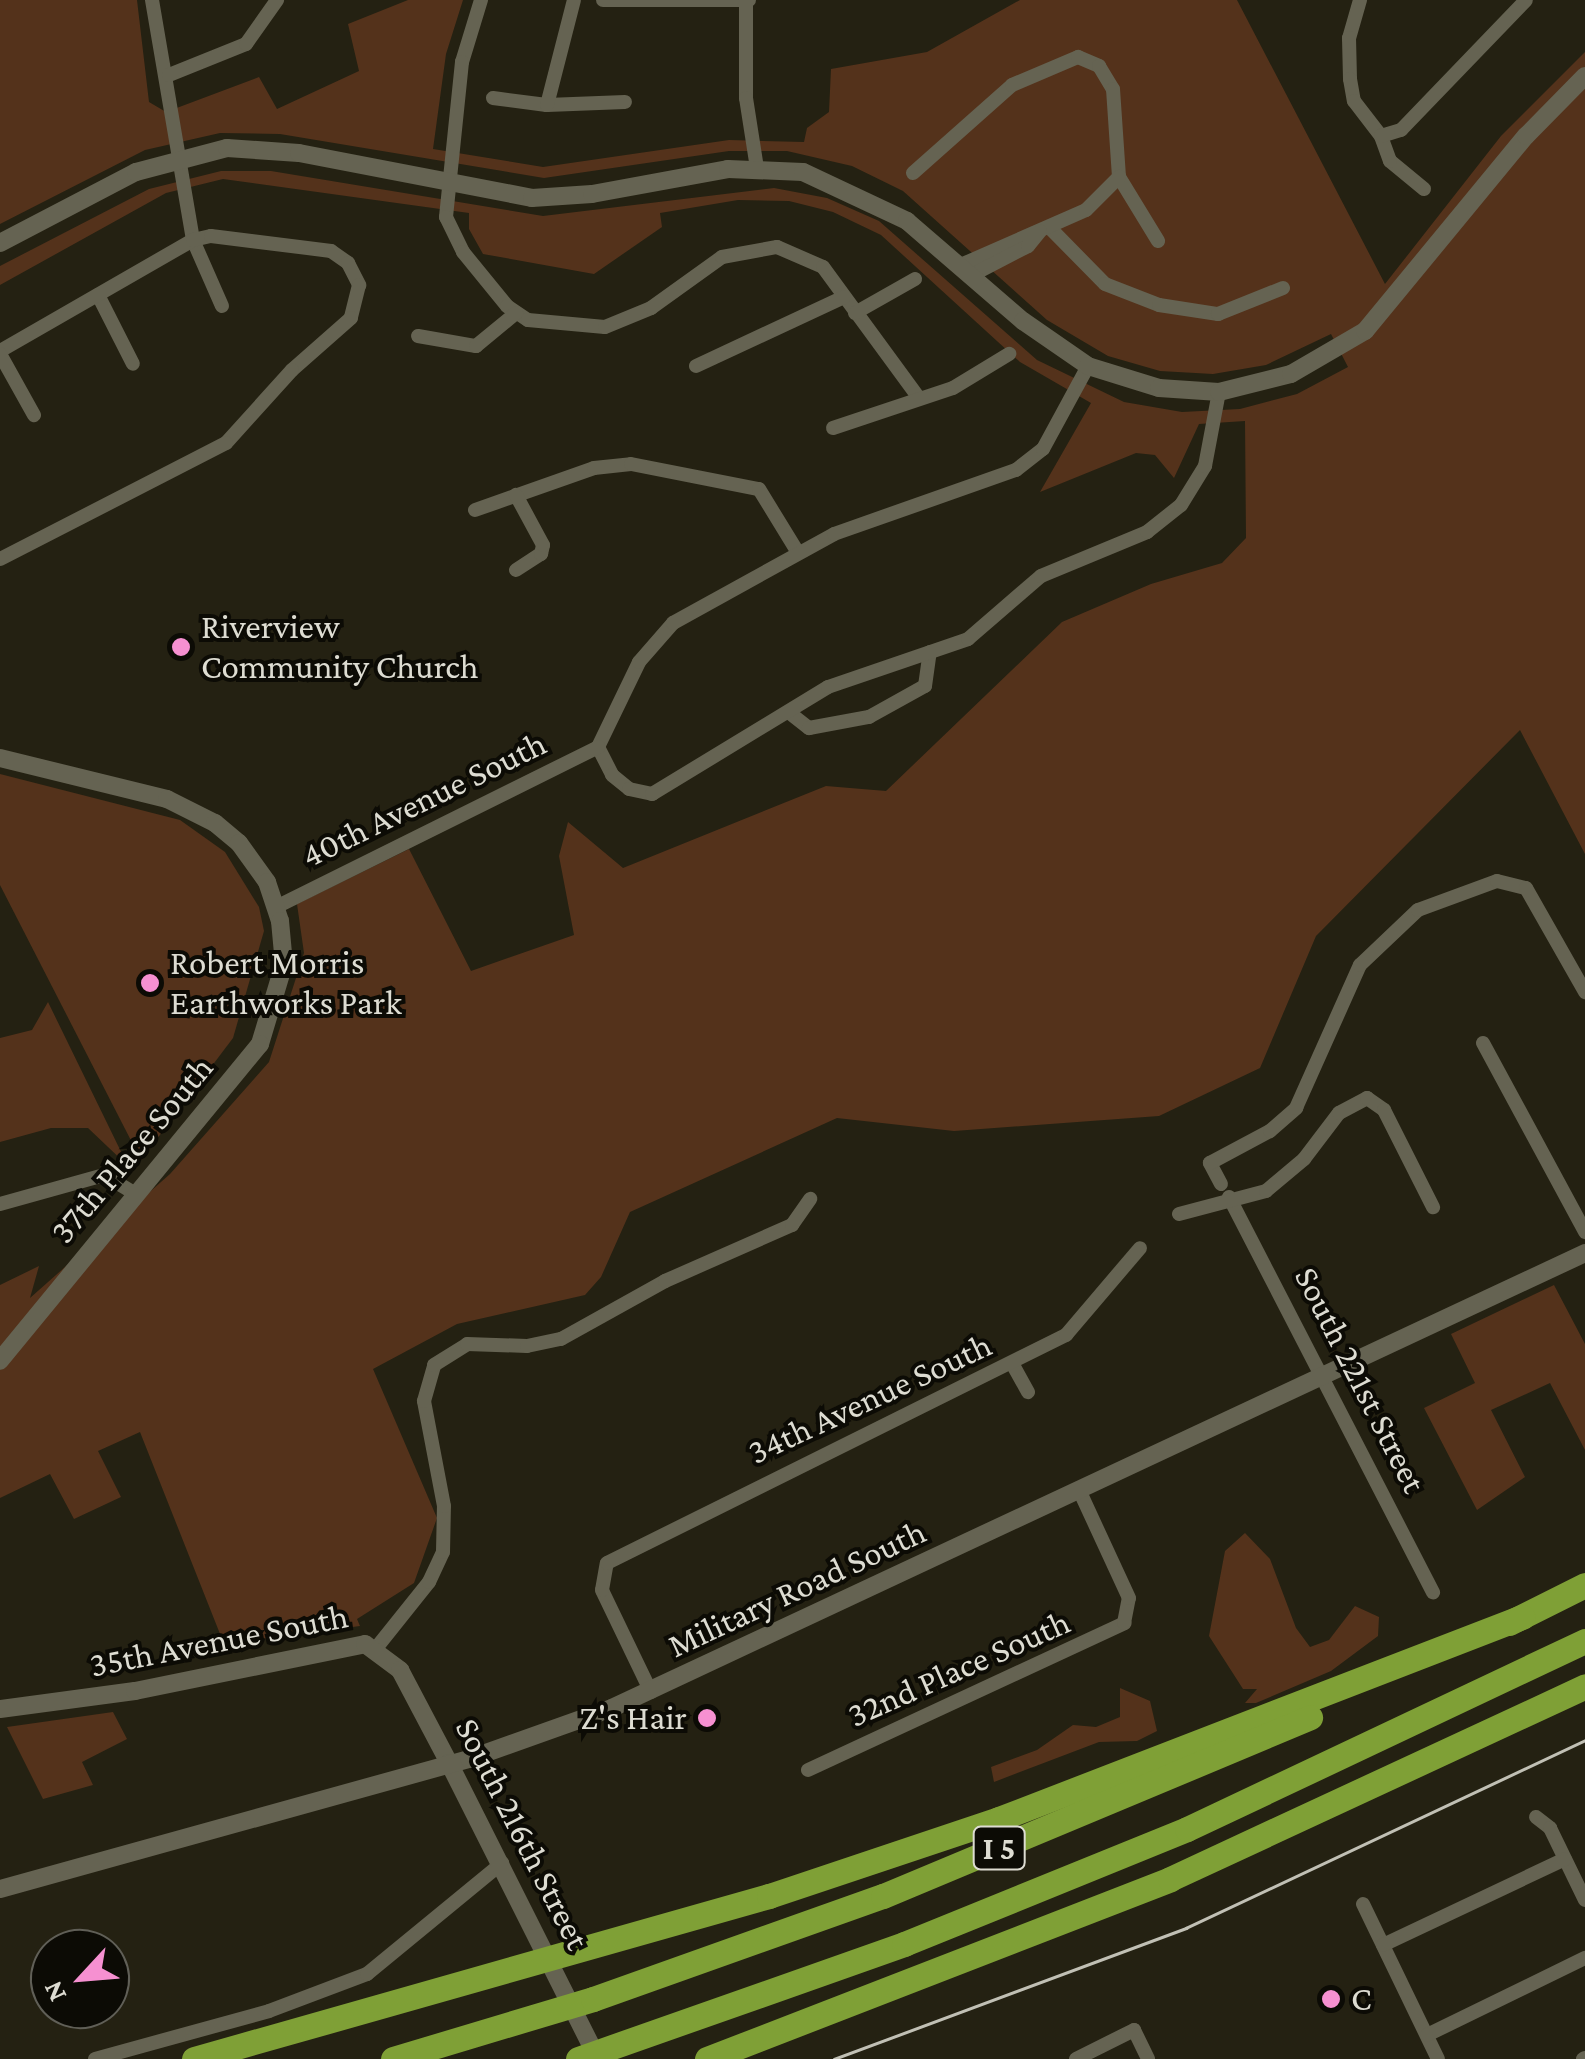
<!DOCTYPE html>
<style>
body{margin:0}
#map{position:relative;width:1585px;height:2059px;overflow:hidden;background:#242112;font-family:"Crimson Pro",serif}
div>[style]{position:absolute}
[style*='--x']{left:calc(var(--x)*1px);top:calc(var(--y)*1px);width:calc(var(--w)*1px);rotate:calc(var(--a)*1deg)}
.green>*{inset:0;background:#54321b}
.minor>*{height:14px;margin:-7px;padding:0 7px;transform-origin:7px;border-radius:7px;background:#656352}
.tertiary>*{height:18px;margin:-9px;padding:0 9px;transform-origin:9px;border-radius:9px;background:#656352}
.secondary>*{height:18px;margin:-9px;padding:0 9px;transform-origin:9px;border-radius:9px;background:#656352}
.motorway>*{height:25px;margin:-12.5px;padding:0 12.5px;transform-origin:12.5px;border-radius:12.5px;background:#7fa036}
.tram>*{height:2.5px;margin:-1.25px;padding:0 1.25px;transform-origin:1.25px;border-radius:1.25px;background:#c1c0b5}
.dots>*{width:28px;height:28px;translate:-50% -50%;box-sizing:border-box;border:5px solid #0c0b05;border-radius:50%}
span{translate:-50% -50%;white-space:nowrap;text-align:center;line-height:1.15;-webkit-text-stroke:8px #0c0b05;paint-order:stroke}
.shield-label span{padding:2px 8px;background:#0c0b05;border:2px solid;border-radius:8px;-webkit-text-stroke-width:0}
.shield-label{font-size:32px;color:#dddcd2;font-weight:700}
.poi-label{font-size:35px;color:#dddcd2}
.left{translate:0 -50%;text-align:left}
.right{translate:-100% -50%;text-align:right}
.street-label{font-size:35px;color:#dddcd2}
.north{position:absolute;left:30px;top:1929px;width:100px;height:100px;box-sizing:border-box;background:#0c0b05;border:2px solid #605f57;border-radius:50%;rotate:244deg;font-size:28px;font-weight:700;line-height:40px;text-align:center;color:#dddcd2}
.north::after{content:'';display:block;margin:auto;width:35px;height:45px;background:#f690d1;clip-path:polygon(50% 0,100% 100%,50% 72%,0 100%)}
</style>
<div id="map">
<div class="green">
<div style="clip-path:polygon(0 0,137px 0,149px 102px,166px 112px,259px 77px,277px 109px,359px 71px,348px 24px,408px 0,463px 0,446px 54px,433px 149px,543px 167px,729px 140px,804px 142px,807px 128px,829px 112px,831px 69px,927px 52px,1020px 0,1237px 0,1385px 284px,1501px 136px,1585px 52px,1585px 854px,1520px 730px,1316px 936px,1260px 1068px,1159px 1116px,954px 1131px,837px 1118px,630px 1212px,601px 1277px,585px 1295px,457px 1324px,373px 1369px,437px 1518px,414px 1583px,357px 1619px,360px 1626px,224px 1644px,140px 1432px,98px 1451px,121px 1497px,74px 1519px,50px 1474px,0 1498px,0 1285px,39px 1266px,30px 1298px,170px 1174px,269px 1062px,304px 953px,297px 904px,409px 849px,471px 971px,574px 935px,559px 856px,568px 822px,623px 868px,826px 786px,886px 791px,1062px 622px,1151px 584px,1222px 563px,1246px 538px,1245px 421px,1199px 424px,1174px 478px,1155px 455px,1136px 453px,1040px 492px,1091px 403px,1020px 362px,881px 235px,833px 212px,789px 201px,738px 200px,660px 213px,662px 227px,594px 274px,483px 254px,469px 229px,469px 213px,223px 179px,166px 193px,0 285px,0 266px,149px 189px,221px 171px,271px 171px,543px 216px,774px 188px,827px 198px,879px 221px,1037px 360px,1124px 402px,1182px 412px,1240px 409px,1297px 394px,1348px 367px,1331px 334px,1266px 365px,1213px 374px,1160px 371px,1108px 356px,1047px 320px,903px 191px,852px 166px,787px 151px,729px 151px,544px 178px,280px 134px,220px 133px,145px 150px,0 224px)"></div>
<div style="clip-path:polygon(0 774px,180px 820px,225px 852px,259px 907px,264px 931px,233px 1038px,141px 1160px,0 885px)"></div>
<div style="clip-path:polygon(48px 1002px,128px 1166px,88px 1128px,51px 1128px,0 1142px,0 1038px,32px 1030px)"></div>
<div style="clip-path:polygon(1554px 1285px,1585px 1344px,1585px 1450px,1550px 1383px,1491px 1410px,1525px 1477px,1477px 1510px,1424px 1408px,1475px 1383px,1451px 1334px)"></div>
<div style="clip-path:polygon(1245px 1533px,1270px 1559px,1296px 1628px,1310px 1647px,1329px 1640px,1355px 1606px,1379px 1617px,1378px 1636px,1331px 1671px,1256px 1703px,1245px 1703px,1257px 1689px,1243px 1689px,1209px 1636px,1225px 1551px)"></div>
<div style="clip-path:polygon(1120px 1688px,1150px 1701px,1157px 1731px,1137px 1741px,1099px 1742px,994px 1782px,991px 1767px,1037px 1750px,1073px 1725px,1096px 1727px,1120px 1717px)"></div>
<div style="clip-path:polygon(113px 1712px,127px 1739px,82px 1762px,93px 1785px,43px 1799px,7px 1727px)"></div>
</div>
<div class="minor">
<div style="--x:152;--y:0;--w:243;--a:80.3"></div>
<div style="--x:193;--y:240;--w:72;--a:66.3"></div>
<div style="--x:481;--y:0;--w:65;--a:107"></div>
<div style="--x:462;--y:62;--w:156;--a:95.9"></div>
<div style="--x:446;--y:217;--w:39;--a:64"></div>
<div style="--x:463;--y:252;--w:70;--a:50.8"></div>
<div style="--x:507;--y:306;--w:25;--a:34"></div>
<div style="--x:528;--y:320;--w:77;--a:5.2"></div>
<div style="--x:605;--y:327;--w:50;--a:-22.4"></div>
<div style="--x:651;--y:308;--w:87;--a:-35.7"></div>
<div style="--x:722;--y:257;--w:56;--a:-10.3"></div>
<div style="--x:777;--y:247;--w:50;--a:23.5"></div>
<div style="--x:823;--y:267;--w:161;--a:53.8"></div>
<div style="--x:603;--y:0;--w:146;--a:0"></div>
<div style="--x:1360;--y:0;--w:40;--a:106"></div>
<div style="--x:1349;--y:38;--w:41;--a:88.6"></div>
<div style="--x:1350;--y:79;--w:22;--a:80"></div>
<div style="--x:1354;--y:101;--w:44;--a:52.4"></div>
<div style="--x:746;--y:1;--w:97;--a:90"></div>
<div style="--x:746;--y:98;--w:71;--a:81.1"></div>
<div style="--x:169;--y:75;--w:83;--a:-21.9"></div>
<div style="--x:246;--y:44;--w:54;--a:-54.8"></div>
<div style="--x:493;--y:98;--w:54;--a:7.4"></div>
<div style="--x:547;--y:105;--w:78;--a:-2.2"></div>
<div style="--x:547;--y:105;--w:108;--a:-75.6"></div>
<div style="--x:913;--y:173;--w:132;--a:-41.6"></div>
<div style="--x:1012;--y:85;--w:72;--a:-23"></div>
<div style="--x:1078;--y:57;--w:23;--a:23"></div>
<div style="--x:1099;--y:66;--w:27;--a:59"></div>
<div style="--x:1113;--y:89;--w:88;--a:86.1"></div>
<div style="--x:1119;--y:177;--w:75;--a:58.6"></div>
<div style="--x:1424;--y:189;--w:44;--a:-140.5"></div>
<div style="--x:1390;--y:161;--w:27;--a:-110"></div>
<div style="--x:1381;--y:136;--w:21;--a:-17"></div>
<div style="--x:1401;--y:130;--w:180;--a:-46.1"></div>
<div style="--x:1050;--y:228;--w:78;--a:45.5"></div>
<div style="--x:1105;--y:284;--w:58;--a:21.3"></div>
<div style="--x:1159;--y:305;--w:60;--a:8.7"></div>
<div style="--x:1218;--y:314;--w:70;--a:-21.8"></div>
<div style="--x:963;--y:264;--w:134;--a:-23.7"></div>
<div style="--x:1086;--y:210;--w:47;--a:-45"></div>
<div style="--x:974;--y:274;--w:61;--a:-27.4"></div>
<div style="--x:1028;--y:246;--w:19;--a:-51"></div>
<div style="--x:98;--y:295;--w:77;--a:63.1"></div>
<div style="--x:855;--y:313;--w:69;--a:-29.5"></div>
<div style="--x:418;--y:336;--w:59;--a:9.8"></div>
<div style="--x:476;--y:346;--w:52;--a:-39.5"></div>
<div style="--x:0;--y:351;--w:223;--a:-29.9"></div>
<div style="--x:193;--y:240;--w:18;--a:-13"></div>
<div style="--x:211;--y:236;--w:121;--a:7.1"></div>
<div style="--x:331;--y:251;--w:21;--a:35"></div>
<div style="--x:348;--y:263;--w:25;--a:63"></div>
<div style="--x:359;--y:285;--w:34;--a:104"></div>
<div style="--x:351;--y:318;--w:79;--a:138.6"></div>
<div style="--x:292;--y:370;--w:98;--a:132.1"></div>
<div style="--x:226;--y:443;--w:254;--a:152.8"></div>
<div style="--x:0;--y:354;--w:70;--a:60.9"></div>
<div style="--x:696;--y:366;--w:163;--a:-25"></div>
<div style="--x:833;--y:428;--w:126;--a:-18.4"></div>
<div style="--x:953;--y:388;--w:66;--a:-31.3"></div>
<div style="--x:475;--y:510;--w:126;--a:-19.4"></div>
<div style="--x:594;--y:468;--w:37;--a:-6"></div>
<div style="--x:631;--y:464;--w:130;--a:11.1"></div>
<div style="--x:759;--y:489;--w:73;--a:58.5"></div>
<div style="--x:516;--y:570;--w:30;--a:-33"></div>
<div style="--x:541;--y:554;--w:9;--a:-77"></div>
<div style="--x:543;--y:545;--w:57;--a:-118.4"></div>
<div style="--x:791;--y:714;--w:23;--a:38"></div>
<div style="--x:809;--y:728;--w:61;--a:-10.4"></div>
<div style="--x:869;--y:717;--w:64;--a:-29"></div>
<div style="--x:925;--y:686;--w:34;--a:-82"></div>
<div style="--x:598;--y:747;--w:31;--a:63"></div>
<div style="--x:612;--y:775;--w:22;--a:39"></div>
<div style="--x:629;--y:789;--w:24;--a:12"></div>
<div style="--x:652;--y:794;--w:206;--a:-31.3"></div>
<div style="--x:828;--y:687;--w:148;--a:-18.9"></div>
<div style="--x:968;--y:639;--w:96;--a:-40.8"></div>
<div style="--x:1041;--y:576;--w:115;--a:-22.5"></div>
<div style="--x:1147;--y:532;--w:43;--a:-38.5"></div>
<div style="--x:1181;--y:505;--w:46;--a:-58.4"></div>
<div style="--x:1205;--y:466;--w:75;--a:-79.3"></div>
<div style="--x:598;--y:747;--w:94;--a:-64.2"></div>
<div style="--x:639;--y:662;--w:52;--a:-48.9"></div>
<div style="--x:673;--y:623;--w:184;--a:-28.9"></div>
<div style="--x:834;--y:534;--w:193;--a:-19.4"></div>
<div style="--x:1016;--y:470;--w:34;--a:-38"></div>
<div style="--x:1043;--y:449;--w:94;--a:-61.5"></div>
<div style="--x:276;--y:907;--w:360;--a:-26.4"></div>
<div style="--x:1483;--y:1043;--w:215;--a:61.6"></div>
<div style="--x:1221;--y:1184;--w:24;--a:-118"></div>
<div style="--x:1210;--y:1163;--w:68;--a:-28.1"></div>
<div style="--x:1270;--y:1131;--w:35;--a:-41"></div>
<div style="--x:1296;--y:1108;--w:157;--a:-65.9"></div>
<div style="--x:1360;--y:965;--w:80;--a:-43.5"></div>
<div style="--x:1418;--y:910;--w:84;--a:-20.2"></div>
<div style="--x:1497;--y:881;--w:30;--a:14"></div>
<div style="--x:1526;--y:888;--w:120;--a:60.4"></div>
<div style="--x:1229;--y:1197;--w:445;--a:62.7"></div>
<div style="--x:0;--y:1204;--w:108;--a:-15.6"></div>
<div style="--x:104;--y:1175;--w:39;--a:31"></div>
<div style="--x:1179;--y:1214;--w:90;--a:-14.8"></div>
<div style="--x:1266;--y:1191;--w:50;--a:-40.1"></div>
<div style="--x:1304;--y:1159;--w:58;--a:-52.7"></div>
<div style="--x:1339;--y:1113;--w:32;--a:-28"></div>
<div style="--x:1367;--y:1098;--w:21;--a:35"></div>
<div style="--x:1384;--y:1110;--w:109;--a:63.2"></div>
<div style="--x:1013;--y:1365;--w:31;--a:61"></div>
<div style="--x:377;--y:1647;--w:83;--a:-51.3"></div>
<div style="--x:429;--y:1582;--w:33;--a:-65"></div>
<div style="--x:443;--y:1552;--w:46;--a:-88.8"></div>
<div style="--x:444;--y:1506;--w:107;--a:-100.8"></div>
<div style="--x:424;--y:1401;--w:37;--a:-74"></div>
<div style="--x:434;--y:1365;--w:39;--a:-32"></div>
<div style="--x:467;--y:1344;--w:60;--a:1.9"></div>
<div style="--x:527;--y:1346;--w:35;--a:-12"></div>
<div style="--x:561;--y:1339;--w:119;--a:-29.1"></div>
<div style="--x:665;--y:1281;--w:139;--a:-23.8"></div>
<div style="--x:792;--y:1225;--w:32;--a:-55"></div>
<div style="--x:651;--y:1692;--w:113;--a:-115.7"></div>
<div style="--x:602;--y:1590;--w:27;--a:-80"></div>
<div style="--x:607;--y:1563;--w:513;--a:-26.42"></div>
<div style="--x:1066;--y:1335;--w:114;--a:-49.6"></div>
<div style="--x:808;--y:1770;--w:349;--a:-24.9"></div>
<div style="--x:1124;--y:1623;--w:25;--a:-79"></div>
<div style="--x:1129;--y:1598;--w:117;--a:-114.8"></div>
<div style="--x:1536;--y:1817;--w:18;--a:38"></div>
<div style="--x:1550;--y:1828;--w:80;--a:64.1"></div>
<div style="--x:1363;--y:1904;--w:172;--a:64.2"></div>
<div style="--x:1383;--y:1945;--w:201;--a:-25.3"></div>
<div style="--x:1427;--y:2035;--w:176;--a:-26"></div>
<div style="--x:95;--y:2059;--w:180;--a:-15.4"></div>
<div style="--x:269;--y:2011;--w:105;--a:-20.7"></div>
<div style="--x:367;--y:1974;--w:175;--a:-39.4"></div>
<div style="--x:1076;--y:2059;--w:65;--a:-26.6"></div>
<div style="--x:1134;--y:2030;--w:32;--a:64"></div>
<div style="--x:1583;--y:2059;--w:2;--a:-27"></div>
</div>
<div class="tertiary">
<div style="--x:0;--y:243;--w:153;--a:-27.6"></div>
<div style="--x:136;--y:172;--w:94;--a:-14.8"></div>
<div style="--x:227;--y:148;--w:72;--a:4"></div>
<div style="--x:299;--y:153;--w:237;--a:10.9"></div>
<div style="--x:532;--y:198;--w:60;--a:-3.8"></div>
<div style="--x:592;--y:194;--w:138;--a:-10.4"></div>
<div style="--x:728;--y:169;--w:75;--a:2.3"></div>
<div style="--x:803;--y:172;--w:115;--a:25.2"></div>
<div style="--x:907;--y:221;--w:153;--a:40.8"></div>
<div style="--x:1023;--y:321;--w:79;--a:34.7"></div>
<div style="--x:1088;--y:366;--w:74;--a:17.2"></div>
<div style="--x:1159;--y:388;--w:60;--a:3.8"></div>
<div style="--x:1219;--y:392;--w:74;--a:-14"></div>
<div style="--x:1291;--y:374;--w:86;--a:-30.2"></div>
<div style="--x:1365;--y:331;--w:253;--a:-50.5"></div>
<div style="--x:1526;--y:136;--w:84;--a:-45.5"></div>
<div style="--x:0;--y:758;--w:172;--a:13.8"></div>
<div style="--x:167;--y:799;--w:54;--a:26.6"></div>
<div style="--x:215;--y:823;--w:31;--a:40"></div>
<div style="--x:239;--y:843;--w:48;--a:54.3"></div>
<div style="--x:267;--y:882;--w:41;--a:71.6"></div>
<div style="--x:280;--y:921;--w:43;--a:84.7"></div>
<div style="--x:284;--y:964;--w:84;--a:106.7"></div>
<div style="--x:260;--y:1044;--w:410;--a:129.4"></div>
<div style="--x:0;--y:1709;--w:136;--a:-7.6"></div>
<div style="--x:135;--y:1691;--w:235;--a:-11.5"></div>
<div style="--x:365;--y:1644;--w:44;--a:36.6"></div>
<div style="--x:400;--y:1670;--w:105;--a:62.2"></div>
</div>
<div class="secondary">
<div style="--x:449;--y:1763;--w:331;--a:63.3"></div>
<div style="--x:0;--y:1889;--w:487;--a:-15.5"></div>
<div style="--x:469;--y:1759;--w:152;--a:-19.6"></div>
<div style="--x:612;--y:1708;--w:1074;--a:-25.06"></div>
</div>
<div class="motorway">
<div style="--x:1509;--y:1623;--w:85;--a:-26.6"></div>
<div style="--x:194;--y:2059;--w:598;--a:-15.83"></div>
<div style="--x:769;--y:1896;--w:243;--a:-18.5"></div>
<div style="--x:999;--y:1819;--w:561;--a:-21.12"></div>
<div style="--x:393;--y:2059;--w:209;--a:-16.7"></div>
<div style="--x:593;--y:1999;--w:308;--a:-19.6"></div>
<div style="--x:883;--y:1896;--w:463;--a:-22.7"></div>
<div style="--x:578;--y:2059;--w:346;--a:-19.4"></div>
<div style="--x:904;--y:1944;--w:305;--a:-22.1"></div>
<div style="--x:1187;--y:1829;--w:440;--a:-25.3"></div>
<div style="--x:707;--y:2059;--w:497;--a:-21.2"></div>
<div style="--x:1170;--y:1879;--w:458;--a:-24.9"></div>
</div>
<div class="tram">
<div style="--x:834;--y:2059;--w:376;--a:-20.4"></div>
<div style="--x:1186;--y:1928;--w:441;--a:-25.2"></div>
</div>
<div class="dots">
<div style="left:181px;top:647px;background:#f690d1"></div>
<div style="left:150px;top:983px;background:#f690d1"></div>
<div style="left:707px;top:1718px;background:#f690d1"></div>
<div style="left:1331px;top:1999px;background:#f690d1"></div>
</div>
<div class="shield-label">
<span style="left:999px;top:1848px">I 5</span>
</div>
<div class="poi-label">
<span class="left" style="left:201px;top:647px">Riverview<br>Community Church</span>
<span class="left" style="left:170px;top:983px">Robert Morris<br>Earthworks Park</span>
<span class="right" style="left:687px;top:1718px">Z's Hair</span>
<span class="left" style="left:1351px;top:1999px">C</span>
</div>
<div class="street-label">
<span style="left:424px;top:800px;rotate:-26deg">40th Avenue South</span>
<span style="left:132px;top:1150px;rotate:-50deg">37th Place South</span>
<span style="left:1360px;top:1380px;rotate:63deg">South 221st Street</span>
<span style="left:870px;top:1399px;rotate:-25deg">34th Avenue South</span>
<span style="left:797px;top:1589px;rotate:-25deg">Military Road South</span>
<span style="left:219px;top:1641px;rotate:-11deg">35th Avenue South</span>
<span style="left:959px;top:1669px;rotate:-24deg">32nd Place South</span>
<span style="left:522px;top:1834px;rotate:63deg">South 216th Street</span>
</div>
<div class="north">N</div>
</div>
